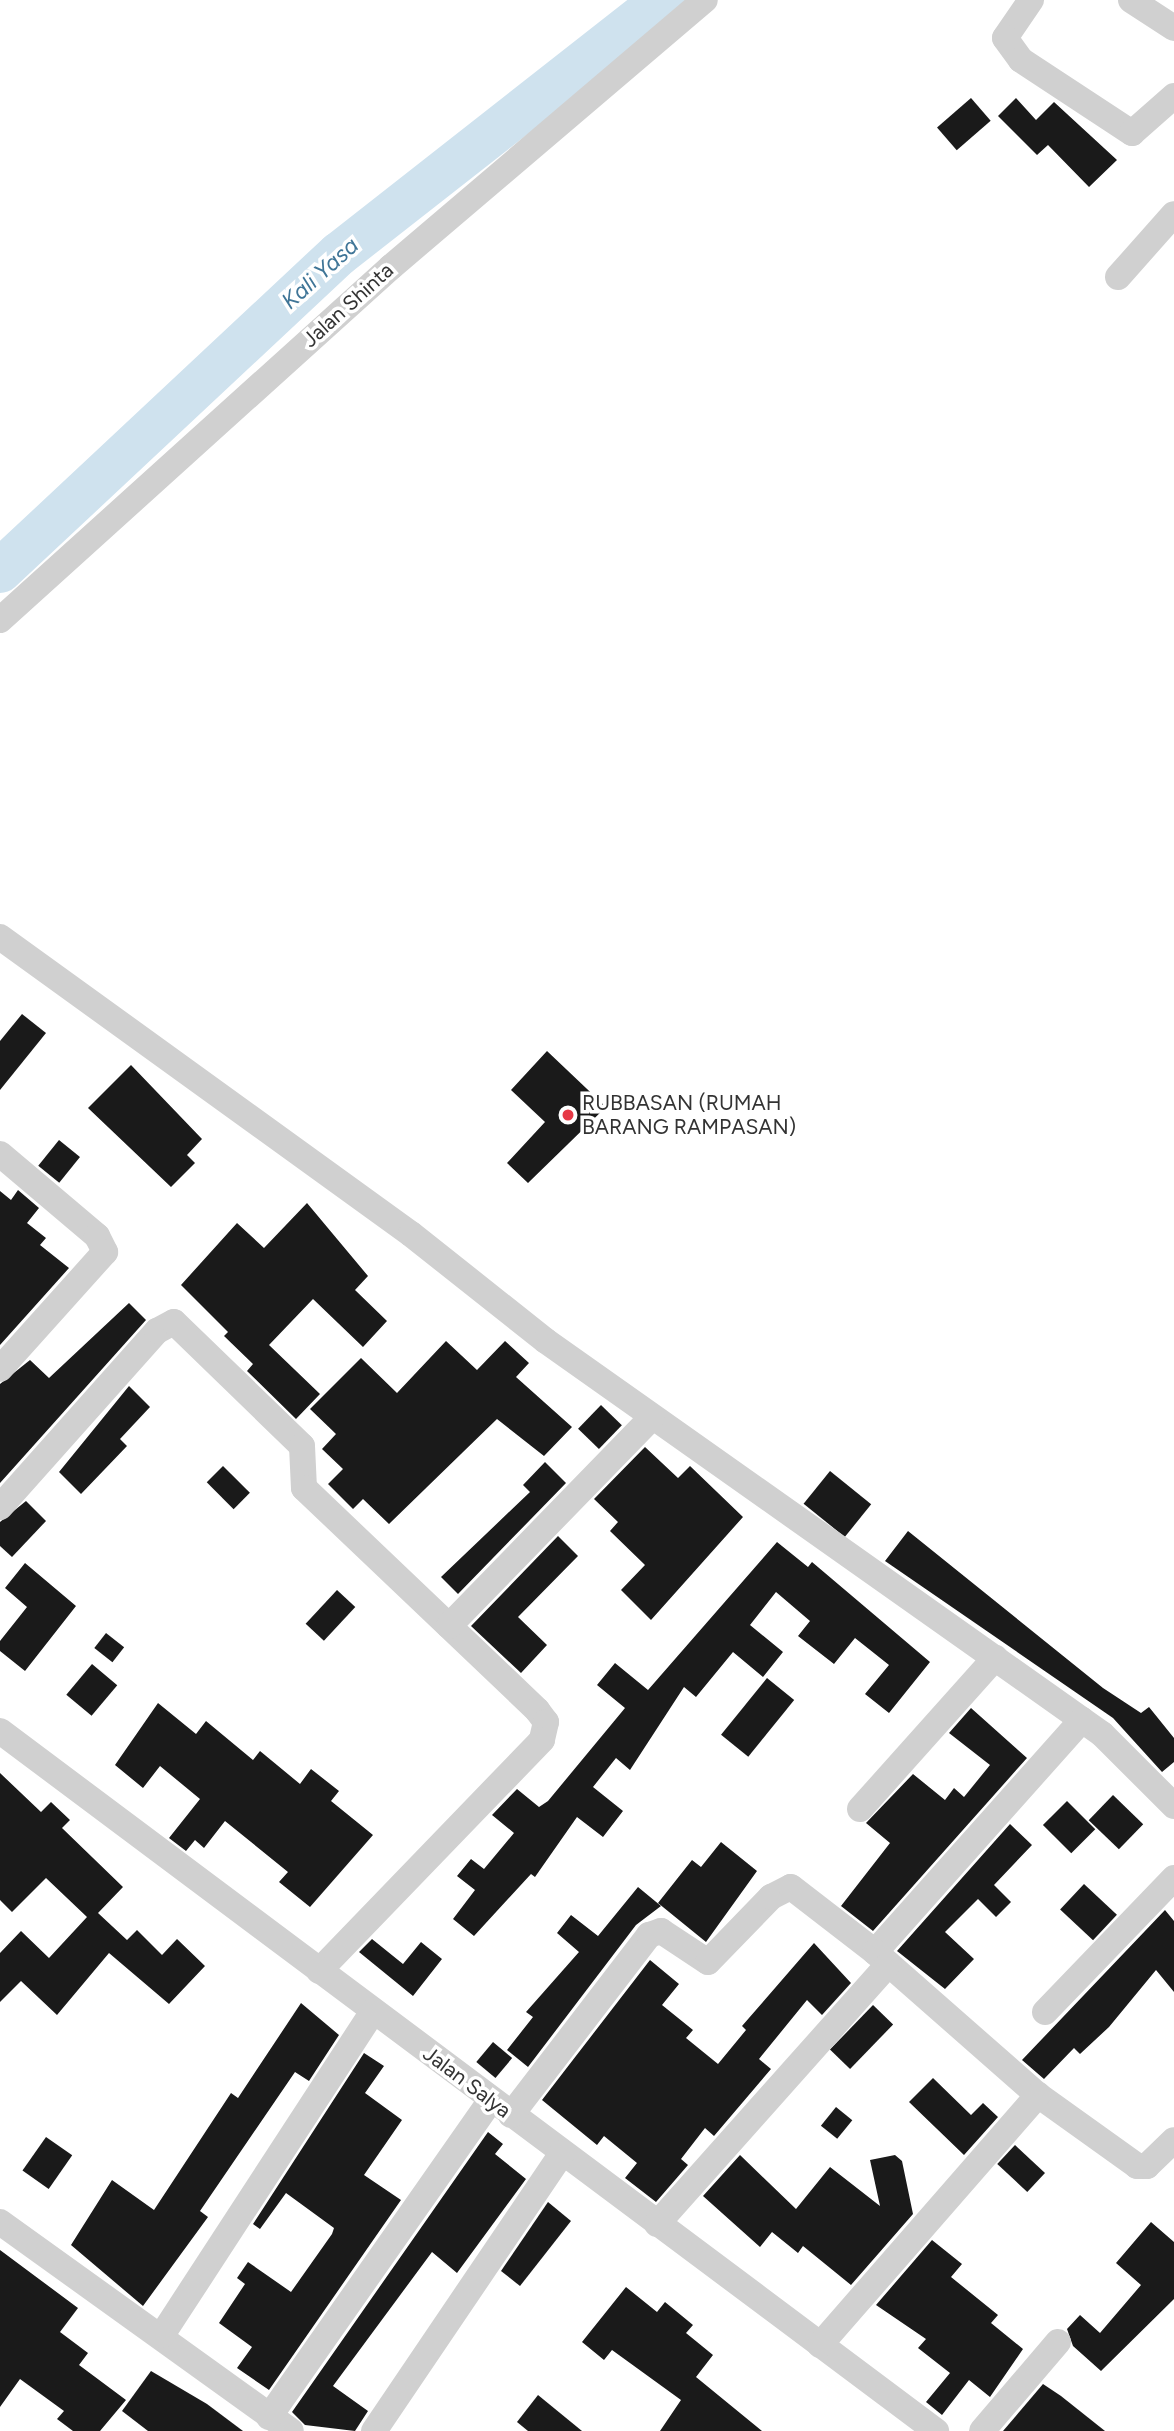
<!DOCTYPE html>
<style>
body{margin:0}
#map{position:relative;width:1174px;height:2431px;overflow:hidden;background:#fff;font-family:Figtree,sans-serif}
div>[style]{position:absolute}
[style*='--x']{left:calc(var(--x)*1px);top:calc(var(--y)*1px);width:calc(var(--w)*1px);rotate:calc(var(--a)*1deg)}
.river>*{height:44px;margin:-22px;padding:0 22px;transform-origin:22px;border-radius:22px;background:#cfe2ee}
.building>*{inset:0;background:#1a1a1a;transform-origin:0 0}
.minor>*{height:26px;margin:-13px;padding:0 13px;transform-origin:13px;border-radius:13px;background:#d0d0d0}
.dots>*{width:19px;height:19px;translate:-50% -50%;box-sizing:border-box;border:4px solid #fff;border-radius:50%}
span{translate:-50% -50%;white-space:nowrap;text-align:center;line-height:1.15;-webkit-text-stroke:7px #fff;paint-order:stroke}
.street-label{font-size:21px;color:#333}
.poi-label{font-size:21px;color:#333}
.left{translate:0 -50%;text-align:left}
.water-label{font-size:23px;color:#3f7597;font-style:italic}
</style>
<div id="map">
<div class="river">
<div style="--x:0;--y:571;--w:464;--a:-43.1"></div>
<div style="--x:339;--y:254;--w:412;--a:-38.1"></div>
</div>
<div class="building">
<div style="left:971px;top:98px;width:30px;height:45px;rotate:49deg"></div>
<div style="clip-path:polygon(1016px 98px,1036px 120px,1054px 102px,1117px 160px,1089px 187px,1048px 145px,1037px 155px,998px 116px)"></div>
<div style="clip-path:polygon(22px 1014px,46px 1033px,0 1090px,0 1041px)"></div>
<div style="clip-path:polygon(547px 1051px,606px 1107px,528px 1183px,507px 1163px,545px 1122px,511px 1090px)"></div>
<div style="clip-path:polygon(131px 1065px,202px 1139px,187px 1155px,195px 1163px,171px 1187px,88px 1108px)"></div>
<div style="left:59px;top:1140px;width:27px;height:33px;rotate:39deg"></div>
<div style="clip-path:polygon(18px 1190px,39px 1208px,27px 1223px,46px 1238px,40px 1245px,69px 1268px,0 1345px,0 1191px,11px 1200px)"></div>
<div style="clip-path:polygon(307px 1203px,368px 1276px,355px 1290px,387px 1321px,363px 1347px,313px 1299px,269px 1345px,320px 1394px,296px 1419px,247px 1371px,253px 1364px,224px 1336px,228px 1332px,181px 1285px,237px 1223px,264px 1248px)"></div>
<div style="clip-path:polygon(129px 1303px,146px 1320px,0 1483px,0 1384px,30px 1360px,49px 1378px)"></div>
<div style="clip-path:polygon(446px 1341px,477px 1370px,505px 1341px,529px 1363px,516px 1377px,572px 1427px,544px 1456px,497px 1419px,389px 1524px,363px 1499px,353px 1509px,328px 1484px,343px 1469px,322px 1449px,336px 1434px,310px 1409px,361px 1358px,397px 1393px)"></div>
<div style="clip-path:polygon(129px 1386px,150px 1407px,120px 1439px,127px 1446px,81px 1494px,59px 1472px)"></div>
<div style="left:601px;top:1405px;width:29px;height:33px;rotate:44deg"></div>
<div style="clip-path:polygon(645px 1447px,678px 1478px,690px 1466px,743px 1517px,651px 1620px,621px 1590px,645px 1565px,610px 1531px,618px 1522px,594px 1499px)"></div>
<div style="clip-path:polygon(545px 1462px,566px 1483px,458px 1594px,441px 1577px,530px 1492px,523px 1485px)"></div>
<div style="left:223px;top:1466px;width:38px;height:23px;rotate:45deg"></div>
<div style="left:830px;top:1471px;width:53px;height:42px;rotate:39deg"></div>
<div style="clip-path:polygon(26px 1501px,46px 1521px,12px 1557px,0 1546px,0 1522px)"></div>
<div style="clip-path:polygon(908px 1531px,1103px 1688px,1141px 1713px,1149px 1707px,1174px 1738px,1174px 1762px,1162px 1772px,1113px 1718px,885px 1561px)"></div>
<div style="clip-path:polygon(558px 1536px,578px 1556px,518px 1617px,547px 1645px,521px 1673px,471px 1626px)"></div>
<div style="clip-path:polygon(777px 1542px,808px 1567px,812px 1562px,930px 1662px,889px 1713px,865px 1694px,889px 1665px,855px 1638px,834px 1664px,798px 1636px,810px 1621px,776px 1592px,750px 1625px,783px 1652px,763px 1677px,733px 1652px,696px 1697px,684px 1687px,630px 1770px,616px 1758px,593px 1787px,623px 1811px,603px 1837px,577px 1817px,535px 1877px,531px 1874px,474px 1936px,453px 1919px,475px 1890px,457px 1876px,471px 1859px,484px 1869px,514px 1833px,492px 1815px,517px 1789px,539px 1807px,548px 1801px,625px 1708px,597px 1685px,615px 1663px,648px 1690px)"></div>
<div style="clip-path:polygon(25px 1563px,76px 1606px,25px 1671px,0 1651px,0 1641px,27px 1607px,5px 1588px)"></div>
<div style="left:337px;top:1590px;width:25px;height:46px;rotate:43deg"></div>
<div style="left:106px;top:1633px;width:23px;height:19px;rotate:38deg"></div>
<div style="left:92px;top:1664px;width:33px;height:40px;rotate:40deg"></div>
<div style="left:767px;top:1678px;width:35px;height:73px;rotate:39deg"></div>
<div style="clip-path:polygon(158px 1703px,196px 1734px,206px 1721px,253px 1760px,260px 1751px,300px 1784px,311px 1769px,339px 1791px,331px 1801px,373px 1835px,310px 1907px,279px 1882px,288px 1872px,225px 1821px,204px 1848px,195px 1840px,186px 1851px,169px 1838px,200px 1799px,160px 1766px,143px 1788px,115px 1765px)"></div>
<div style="clip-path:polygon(971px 1708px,1027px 1758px,873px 1931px,841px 1906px,890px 1843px,866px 1823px,913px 1774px,945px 1800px,954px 1788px,964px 1797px,990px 1765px,949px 1733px)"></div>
<div style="clip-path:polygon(0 1773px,41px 1812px,51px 1802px,70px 1820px,62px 1828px,123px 1887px,98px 1913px,127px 1940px,137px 1930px,162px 1955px,177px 1939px,205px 1966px,169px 2004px,109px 1953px,57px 2015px,21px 1981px,0 2002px,0 1953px,21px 1931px,49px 1958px,87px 1917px,46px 1878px,12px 1912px,0 1900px)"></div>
<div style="left:1113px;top:1795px;width:42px;height:35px;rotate:44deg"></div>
<div style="left:1067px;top:1801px;width:40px;height:34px;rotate:45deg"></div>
<div style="clip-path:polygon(1010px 1824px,1032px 1845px,994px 1885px,1011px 1902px,996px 1917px,978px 1899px,945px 1932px,974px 1959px,945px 1989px,897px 1951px)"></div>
<div style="clip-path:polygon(721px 1842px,757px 1871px,706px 1942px,658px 1903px,692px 1860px,701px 1867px)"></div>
<div style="left:1084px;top:1884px;width:45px;height:35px;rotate:43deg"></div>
<div style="clip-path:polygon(638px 1887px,661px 1906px,636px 1925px,528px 2067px,507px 2050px,533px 2017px,526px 2012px,579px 1952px,557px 1933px,571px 1915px,598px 1936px)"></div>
<div style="clip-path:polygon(1165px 1910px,1174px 1921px,1174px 1992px,1156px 1970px,1109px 2027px,1080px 2054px,1074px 2048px,1044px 2079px,1022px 2060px)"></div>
<div style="clip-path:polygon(372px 1939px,403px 1964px,421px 1942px,442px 1959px,413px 1996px,359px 1952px)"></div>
<div style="clip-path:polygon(814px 1943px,851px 1983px,822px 2015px,807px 2000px,759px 2059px,771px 2069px,714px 2136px,705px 2128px,681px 2159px,688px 2165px,656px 2202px,625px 2178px,637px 2163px,604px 2136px,597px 2145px,542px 2100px,650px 1960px,679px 1984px,662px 2005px,693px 2030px,686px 2038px,718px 2064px,746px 2030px,742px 2026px)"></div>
<div style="clip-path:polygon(301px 2003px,339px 2035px,309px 2081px,295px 2072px,200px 2211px,208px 2217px,143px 2306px,71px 2245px,112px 2180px,154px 2210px,231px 2093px,238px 2098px)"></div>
<div style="left:873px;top:2005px;width:28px;height:62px;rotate:44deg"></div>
<div style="left:493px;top:2042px;width:25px;height:26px;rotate:40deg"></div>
<div style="clip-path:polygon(364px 2053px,384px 2066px,365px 2093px,402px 2120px,364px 2175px,401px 2200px,269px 2390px,237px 2368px,252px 2347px,219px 2323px,245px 2284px,237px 2278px,248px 2262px,291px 2292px,332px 2234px,334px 2228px,286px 2193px,260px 2229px,253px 2224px)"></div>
<div style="clip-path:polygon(933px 2078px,971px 2115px,983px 2103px,998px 2117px,964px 2155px,909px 2102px)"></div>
<div style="left:836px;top:2107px;width:21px;height:24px;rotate:39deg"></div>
<div style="clip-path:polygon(488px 2132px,503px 2144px,495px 2154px,526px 2179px,457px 2273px,432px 2252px,333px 2386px,368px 2411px,355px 2431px,305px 2425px,292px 2412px)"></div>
<div style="left:46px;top:2137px;width:32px;height:41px;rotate:35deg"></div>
<div style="left:1015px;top:2145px;width:41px;height:26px;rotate:43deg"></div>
<div style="clip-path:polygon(740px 2155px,796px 2209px,830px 2167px,880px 2206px,870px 2160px,895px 2155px,902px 2161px,913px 2214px,851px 2285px,803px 2246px,798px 2253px,772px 2232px,760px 2247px,703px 2196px)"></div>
<div style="clip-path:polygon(548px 2202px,571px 2221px,520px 2286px,501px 2271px)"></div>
<div style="clip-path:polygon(1151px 2222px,1174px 2242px,1174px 2299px,1101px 2371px,1073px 2346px,1067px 2329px,1080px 2315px,1100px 2333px,1141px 2285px,1116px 2263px)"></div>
<div style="clip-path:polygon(932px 2240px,962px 2264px,951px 2277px,998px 2315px,991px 2323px,1023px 2349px,990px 2397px,969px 2380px,942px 2415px,926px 2402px,950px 2373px,918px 2348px,926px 2339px,876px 2305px)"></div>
<div style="clip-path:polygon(0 2250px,78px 2308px,60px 2332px,88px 2353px,79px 2365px,126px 2400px,100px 2431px,73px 2431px,57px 2419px,64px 2411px,20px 2379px,0 2407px)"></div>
<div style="clip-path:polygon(626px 2287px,657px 2312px,665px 2302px,693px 2325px,686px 2333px,713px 2355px,696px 2377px,762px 2431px,660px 2431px,681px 2400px,612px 2350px,604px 2360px,582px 2342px)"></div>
<div style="clip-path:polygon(151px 2371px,207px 2404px,243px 2431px,148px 2431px,122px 2411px)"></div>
<div style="clip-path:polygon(1043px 2384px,1061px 2396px,1105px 2431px,1003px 2431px)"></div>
<div style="clip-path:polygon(538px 2395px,582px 2431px,528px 2431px,517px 2422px)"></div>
</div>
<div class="minor">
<div style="--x:1031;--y:0;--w:46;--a:124.4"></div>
<div style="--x:1005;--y:38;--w:27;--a:54"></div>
<div style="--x:1021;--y:60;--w:133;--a:33.3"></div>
<div style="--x:1132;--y:133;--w:56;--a:-41.4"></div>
<div style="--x:1131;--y:0;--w:51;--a:33.1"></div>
<div style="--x:1118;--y:277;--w:84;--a:-48.4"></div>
<div style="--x:0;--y:620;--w:527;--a:-42.08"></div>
<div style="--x:391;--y:267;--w:412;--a:-40.4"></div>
<div style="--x:0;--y:937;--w:507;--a:35.85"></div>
<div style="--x:411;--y:1234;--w:172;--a:38.4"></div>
<div style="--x:546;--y:1341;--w:681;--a:35.25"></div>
<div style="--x:1102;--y:1734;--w:102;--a:45"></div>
<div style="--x:0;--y:1154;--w:127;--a:40.2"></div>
<div style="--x:97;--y:1236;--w:18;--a:63"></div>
<div style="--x:105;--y:1252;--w:157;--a:131.9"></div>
<div style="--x:0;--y:1507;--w:236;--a:-48.3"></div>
<div style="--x:157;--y:1331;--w:19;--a:-28"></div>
<div style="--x:174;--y:1322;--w:178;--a:44.1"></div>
<div style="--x:302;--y:1446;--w:42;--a:87.3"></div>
<div style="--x:304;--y:1488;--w:322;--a:43.6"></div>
<div style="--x:537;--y:1710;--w:15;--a:53"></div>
<div style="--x:546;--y:1722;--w:18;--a:103"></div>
<div style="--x:542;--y:1740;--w:321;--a:134"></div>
<div style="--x:449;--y:1626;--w:291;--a:-45.8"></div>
<div style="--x:0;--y:1731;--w:1169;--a:36.79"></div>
<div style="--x:860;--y:1809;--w:203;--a:-48.2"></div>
<div style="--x:875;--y:1952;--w:311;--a:-48.3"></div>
<div style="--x:1045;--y:2012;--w:186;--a:-46.1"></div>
<div style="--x:511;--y:2115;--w:227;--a:-52.5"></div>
<div style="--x:649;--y:1935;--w:13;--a:-18"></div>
<div style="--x:661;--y:1931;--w:56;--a:33.4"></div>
<div style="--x:708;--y:1962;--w:91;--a:-45.9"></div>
<div style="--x:771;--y:1897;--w:22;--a:-27"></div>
<div style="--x:791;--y:1887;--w:106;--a:37.7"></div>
<div style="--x:875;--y:1952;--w:217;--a:41.3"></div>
<div style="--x:1038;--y:2095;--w:122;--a:35.6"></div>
<div style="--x:1137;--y:2166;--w:10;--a:0"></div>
<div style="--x:1147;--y:2166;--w:37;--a:-44"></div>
<div style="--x:0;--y:2222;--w:358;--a:35.7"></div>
<div style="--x:657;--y:2224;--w:348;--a:-48.3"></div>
<div style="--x:162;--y:2335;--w:387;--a:-56.9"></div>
<div style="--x:820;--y:2345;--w:332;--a:-48.9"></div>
<div style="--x:269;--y:2417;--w:387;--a:-55"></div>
<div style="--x:374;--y:2431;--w:336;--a:-55.9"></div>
<div style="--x:982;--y:2431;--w:117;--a:-49.5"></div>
</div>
<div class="dots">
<div style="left:568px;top:1115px;background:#e63946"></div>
</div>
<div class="street-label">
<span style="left:348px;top:305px;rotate:-42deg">Jalan Shinta</span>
<span style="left:467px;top:2082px;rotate:37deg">Jalan Salya</span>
</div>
<div class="poi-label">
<span class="left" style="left:582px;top:1115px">RUBBASAN (RUMAH<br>BARANG RAMPASAN)</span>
</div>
<div class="water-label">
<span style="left:320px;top:273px;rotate:-42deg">Kali Yasa</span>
</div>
</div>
